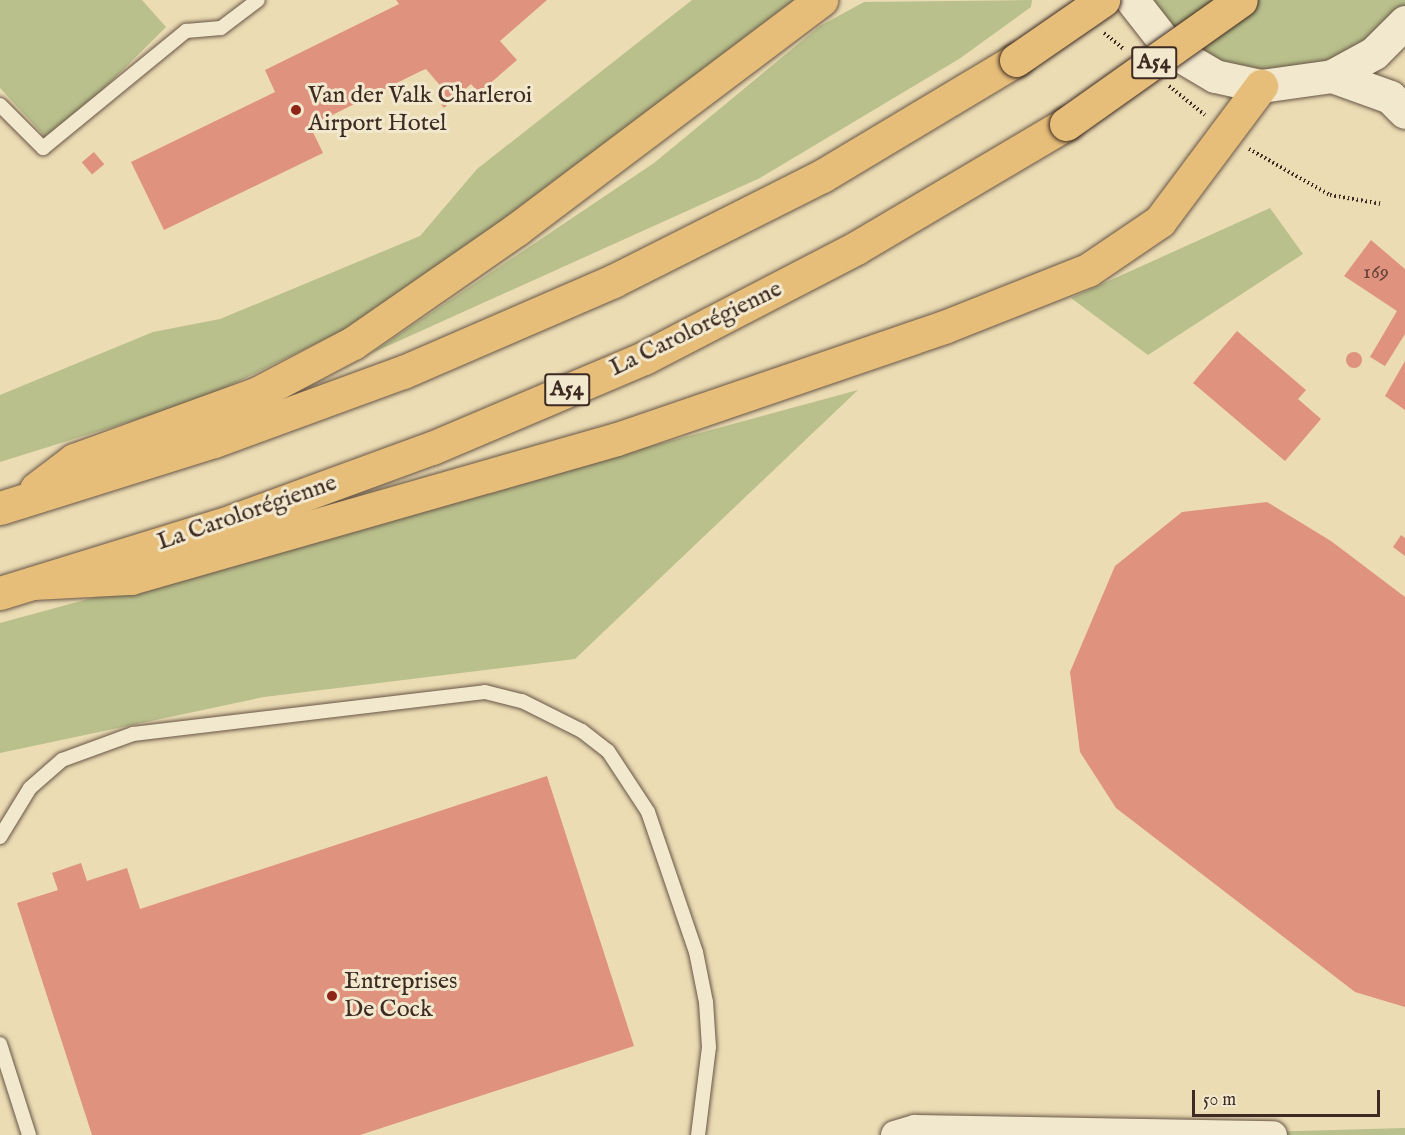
<!DOCTYPE html>
<meta charset="utf-8">
<style>
body{margin:0}
#map{position:relative;width:1405px;height:1135px;overflow:hidden;background:#ebdcb4;font-family:"IM FELL English",serif}
div>[style]{position:absolute}
[style*='--x']{left:calc(var(--x)*1px);top:calc(var(--y)*1px);width:calc(var(--w)*1px);rotate:calc(var(--a)*1deg)}
.green>*{inset:0;background:#b9c08c}
.building>*{inset:0;background:#df927e;transform-origin:0 0}
.round{border-radius:50%}
.path>*{height:4px;margin-top:-2px;transform-origin:0;background:repeating-linear-gradient(90deg,#3d2a22 0 1.5px,transparent 0 4.5px)}
.roads{filter:drop-shadow(0 0 2px #685646) drop-shadow(0 0 2px #685646)}
.lane>*{height:14px;margin:-7px;padding:0 7px;transform-origin:7px;border-radius:7px;background:#f2e8ce}
.street>*{height:28px;margin:-14px;padding:0 14px;transform-origin:14px;border-radius:14px;background:#f2e8ce}
.secondary>*{height:33px;margin:-16.5px;padding:0 16.5px;transform-origin:16.5px;border-radius:16.5px;background:#f2e8ce}
.highway>*{height:33px;margin:-16.5px;padding:0 16.5px;transform-origin:16.5px;border-radius:16.5px;background:#e6be7a}
.bridges{filter:drop-shadow(0 0 2px #3d2a22) drop-shadow(0 0 2px #3d2a22)}
.highway-bridge>*{height:33px;margin:-16.5px;padding:0 16.5px;transform-origin:16.5px;border-radius:16.5px;background:#e6be7a}
.dots>*{width:16px;height:16px;translate:-50% -50%;box-sizing:border-box;border:3px solid #f2e8ce;border-radius:50%}
span{translate:-50% -50%;white-space:nowrap;text-align:center;line-height:1.15;-webkit-text-stroke:6px #f2e8ce;paint-order:stroke}
.number-label{font-size:21px;color:#664439}
.number-label span{-webkit-text-stroke-width:0}
.shield-label span{padding:2px 4px;background:#f2e8ce;border:2px solid;border-radius:4px;-webkit-text-stroke-width:0}
.shield-label{font-size:22px;color:#3d2a22;font-weight:700}
.poi-label{font-size:24px;color:#3d2a22}
.left{translate:0 -50%;text-align:left}
.street-label{font-size:24px;color:#3d2a22}
.scale{position:absolute;left:1192px;top:1090px;width:188px;height:27px;box-sizing:border-box;border:3px solid #3d2a22;border-top:0;padding-left:8px;font-size:18px;line-height:21px;white-space:nowrap;color:#3d2a22;-webkit-text-stroke:4px #f2e8ce;paint-order:stroke}
</style>
<div id="map">
<div class="green">
<div style="clip-path:polygon(0 0,142px 0,166px 27px,50px 142px,0 88px)"></div>
<div style="clip-path:polygon(692px 0,798px 0,440px 283px,202px 399px,0 462px,0 395px,153px 332px,220px 319px,420px 236px,477px 169px)"></div>
<div style="clip-path:polygon(1032px 0,1031px 7px,959px 59px,760px 178px,370px 354px,654px 163px,820px 26px,864px 2px)"></div>
<div style="clip-path:polygon(1132px 0,1405px 0,1405px 22px,1332px 76px,1215px 76px)"></div>
<div style="clip-path:polygon(1270px 208px,1303px 254px,1148px 355px,1071px 298px)"></div>
<div style="clip-path:polygon(858px 390px,575px 659px,264px 697px,0 753px,0 623px)"></div>
<div style="clip-path:polygon(1405px 1128px,1405px 1135px,1151px 1135px)"></div>
</div>
<div class="building">
<div style="clip-path:polygon(396px 0,547px 0,500px 41px,517px 60px,479px 93px,471px 84px,444px 108px,436px 98px,444px 90px,426px 69px,421px 71px,310px 126px,323px 153px,164px 230px,131px 162px,275px 92px,265px 70px,399px 4px)"></div>
<div style="left:94px;top:152px;width:16px;height:16px;rotate:50deg"></div>
<div style="clip-path:polygon(1371px 240px,1405px 269px,1405px 334px,1385px 366px,1370px 357px,1397px 311px,1344px 276px)"></div>
<div style="clip-path:polygon(1237px 331px,1306px 390px,1298px 399px,1321px 419px,1285px 461px,1193px 383px)"></div>
<div class="round" style="left:1346px;top:352px;width:16px;height:16px"></div>
<div style="clip-path:polygon(1405px 361px,1405px 410px,1385px 396px)"></div>
<div style="clip-path:polygon(1267px 502px,1331px 541px,1405px 597px,1405px 1007px,1355px 992px,1116px 808px,1080px 752px,1070px 672px,1115px 566px,1182px 512px)"></div>
<div style="clip-path:polygon(1401px 535px,1405px 538px,1405px 556px,1393px 547px)"></div>
<div style="clip-path:polygon(547px 776px,634px 1046px,360px 1135px,92px 1135px,17px 903px,58px 890px,52px 873px,81px 863px,87px 881px,127px 868px,140px 909px)"></div>
</div>
<div class="path">
<div style="--x:1104;--y:33;--w:26;--a:39"></div>
<div style="--x:1169;--y:86;--w:46;--a:38.9"></div>
<div style="--x:1249;--y:149;--w:93;--a:29.6"></div>
<div style="--x:1330;--y:195;--w:53;--a:9.8"></div>
</div>
<div class="roads">
<div class="lane">
<div style="--x:0;--y:105;--w:61;--a:45"></div>
<div style="--x:43;--y:148;--w:185;--a:-39.3"></div>
<div style="--x:186;--y:31;--w:35;--a:-5"></div>
<div style="--x:221;--y:28;--w:46;--a:-37.1"></div>
<div style="--x:0;--y:837;--w:57;--a:-58.5"></div>
<div style="--x:30;--y:788;--w:43;--a:-41.2"></div>
<div style="--x:62;--y:760;--w:76;--a:-20.1"></div>
<div style="--x:133;--y:734;--w:354;--a:-6.8"></div>
<div style="--x:485;--y:692;--w:38;--a:14"></div>
<div style="--x:522;--y:701;--w:67;--a:26.6"></div>
<div style="--x:582;--y:731;--w:33;--a:38"></div>
<div style="--x:608;--y:751;--w:73;--a:56.7"></div>
<div style="--x:648;--y:812;--w:148;--a:71.1"></div>
<div style="--x:696;--y:952;--w:51;--a:78.7"></div>
<div style="--x:706;--y:1002;--w:45;--a:86.2"></div>
<div style="--x:709;--y:1047;--w:89;--a:97.1"></div>
<div style="--x:0;--y:1044;--w:96;--a:72.3"></div>
</div>
<div class="street">
<div style="--x:895;--y:1135;--w:21;--a:-17"></div>
<div style="--x:915;--y:1129;--w:358;--a:1"></div>
</div>
<div class="secondary">
<div style="--x:1132;--y:0;--w:63;--a:52"></div>
<div style="--x:1171;--y:50;--w:51;--a:30.6"></div>
<div style="--x:1215;--y:76;--w:47;--a:12.3"></div>
<div style="--x:1261;--y:86;--w:72;--a:-8"></div>
<div style="--x:1332;--y:76;--w:48;--a:-28.7"></div>
<div style="--x:1374;--y:53;--w:44;--a:-45"></div>
<div style="--x:1332;--y:76;--w:62;--a:19.9"></div>
<div style="--x:1390;--y:97;--w:21;--a:45"></div>
</div>
<div class="highway">
<div style="--x:36;--y:489;--w:48;--a:-37.3"></div>
<div style="--x:74;--y:460;--w:196;--a:-20"></div>
<div style="--x:258;--y:393;--w:107;--a:-27.8"></div>
<div style="--x:353;--y:343;--w:200;--a:-34.8"></div>
<div style="--x:517;--y:229;--w:381;--a:-37"></div>
<div style="--x:0;--y:508;--w:224;--a:-17.4"></div>
<div style="--x:214;--y:441;--w:201;--a:-20.1"></div>
<div style="--x:403;--y:372;--w:229;--a:-23.4"></div>
<div style="--x:613;--y:281;--w:234;--a:-26.7"></div>
<div style="--x:822;--y:176;--w:226;--a:-30.9"></div>
<div style="--x:35;--y:583;--w:96;--a:-3"></div>
<div style="--x:131;--y:578;--w:505;--a:-15.96"></div>
<div style="--x:617;--y:439;--w:346;--a:-18.9"></div>
<div style="--x:944;--y:327;--w:155;--a:-21.6"></div>
<div style="--x:1088;--y:270;--w:87;--a:-34.2"></div>
<div style="--x:1160;--y:221;--w:169;--a:-53.2"></div>
<div style="--x:0;--y:593;--w:243;--a:-17.2"></div>
<div style="--x:232;--y:521;--w:213;--a:-20.1"></div>
<div style="--x:432;--y:448;--w:230;--a:-23"></div>
<div style="--x:644;--y:358;--w:239;--a:-27.4"></div>
<div style="--x:856;--y:248;--w:244;--a:-30.6"></div>
</div>
</div>
<div class="bridges">
<div class="highway-bridge">
<div style="--x:1016;--y:60;--w:106;--a:-34.6"></div>
<div style="--x:1066;--y:124;--w:214;--a:-35.3"></div>
</div>
</div>
<div class="dots">
<div style="left:296px;top:110px;background:#8f2418"></div>
<div style="left:332px;top:996px;background:#8f2418"></div>
</div>
<div class="number-label">
<span style="left:1376px;top:273px">169</span>
</div>
<div class="shield-label">
<span style="left:1154px;top:63px">A54</span>
<span style="left:567px;top:390px">A54</span>
</div>
<div class="poi-label">
<span class="left" style="left:308px;top:110px">Van der Valk Charleroi<br>Airport Hotel</span>
<span class="left" style="left:344px;top:996px">Entreprises<br>De Cock</span>
</div>
<div class="street-label">
<span style="left:696px;top:329px;rotate:-26deg">La Carolorégienne</span>
<span style="left:247px;top:513px;rotate:-19deg">La Carolorégienne</span>
</div>
<div class="scale">50 m</div>
</div>
